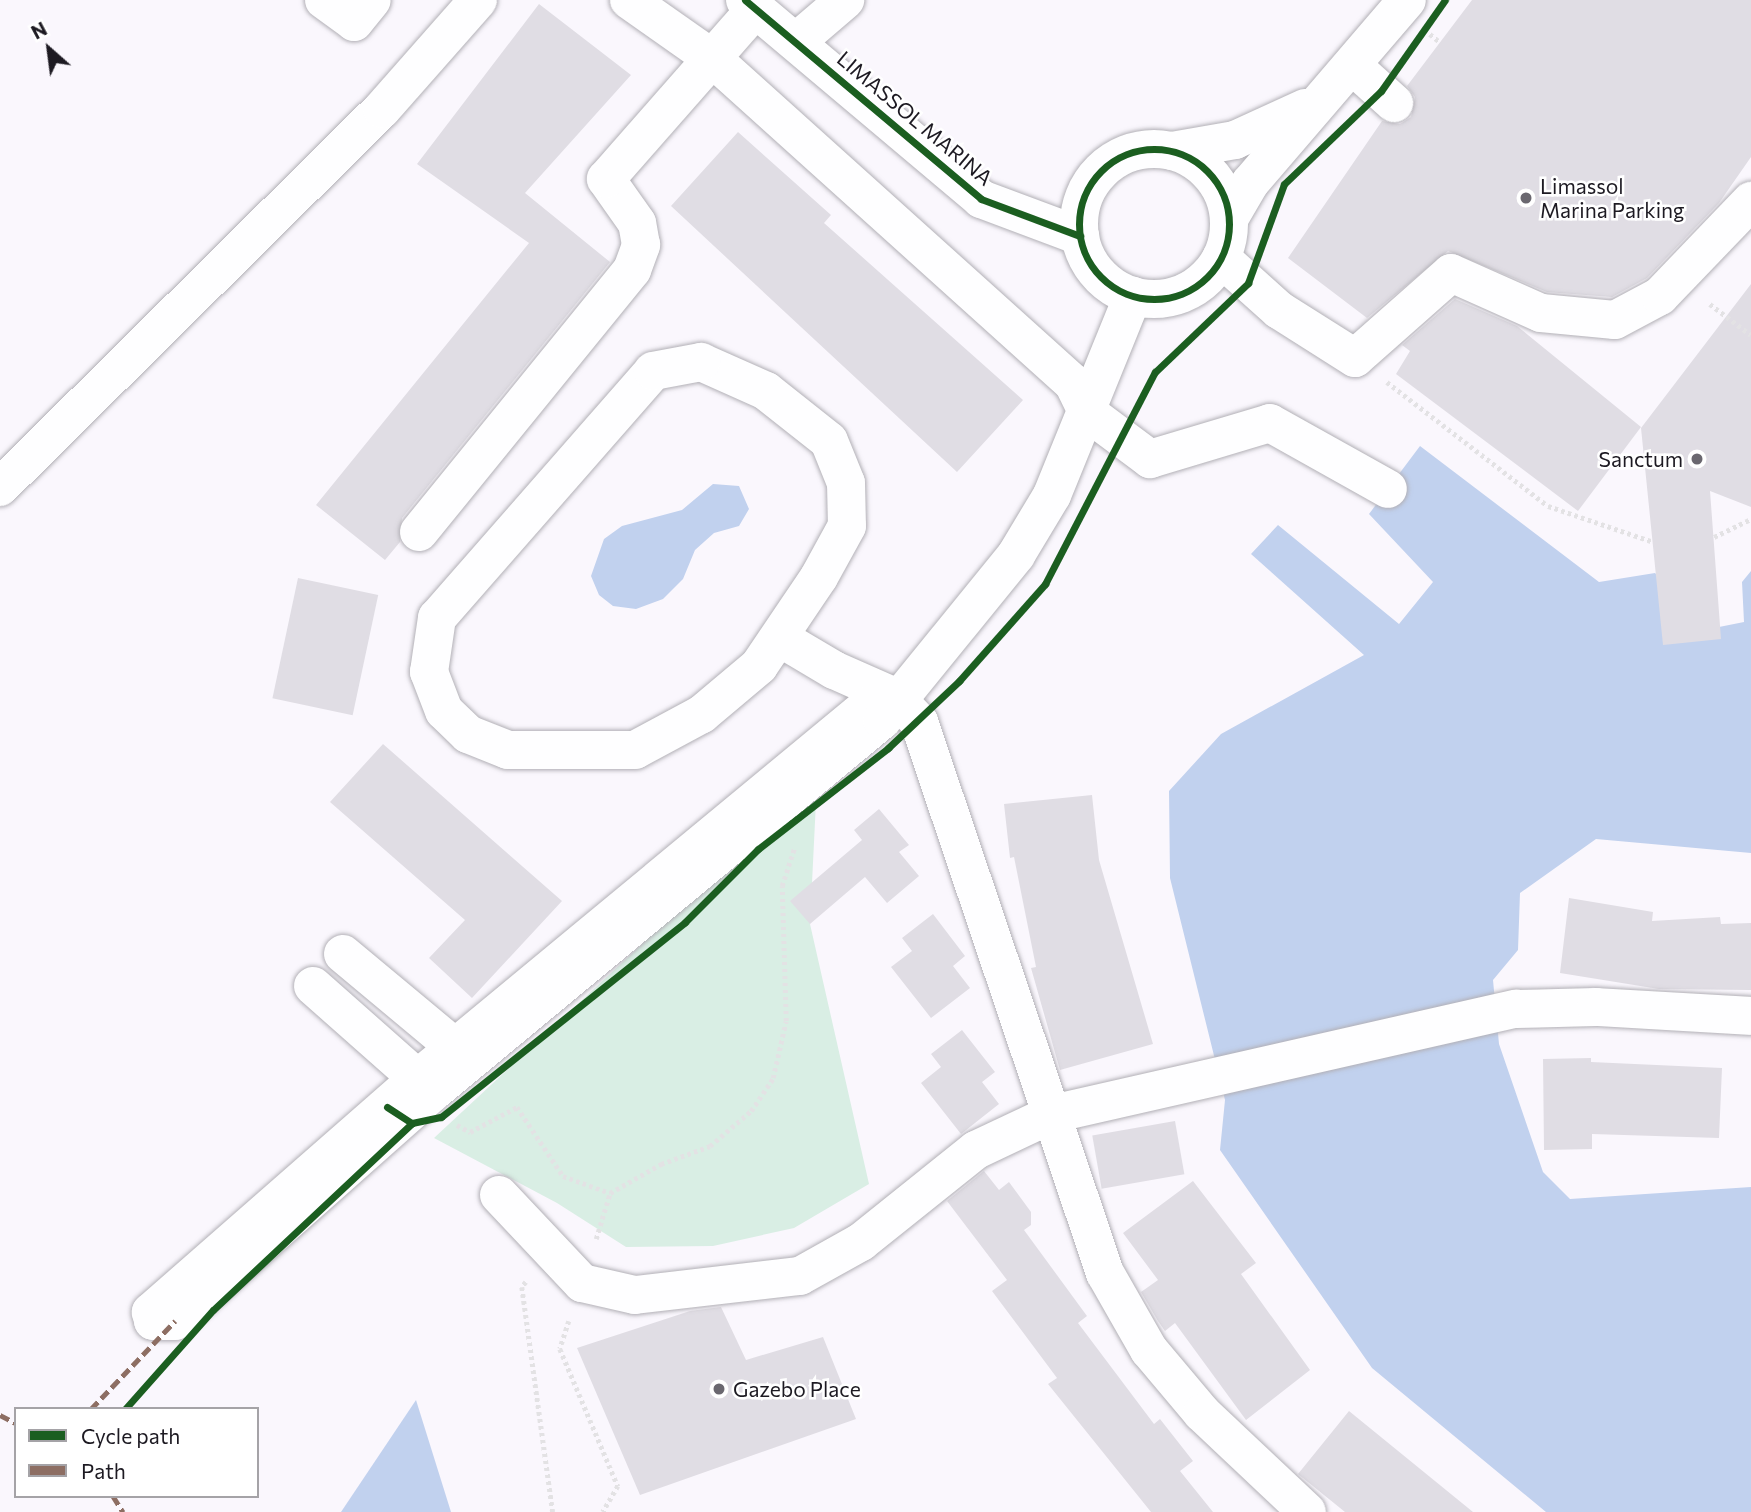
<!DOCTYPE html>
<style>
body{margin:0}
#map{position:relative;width:1751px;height:1512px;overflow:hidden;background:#faf7fd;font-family:Commissioner,sans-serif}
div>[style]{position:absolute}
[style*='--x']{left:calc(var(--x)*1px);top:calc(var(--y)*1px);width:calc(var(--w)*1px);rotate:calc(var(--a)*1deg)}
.green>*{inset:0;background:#d9eee4}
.water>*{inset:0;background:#c1d1ee}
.building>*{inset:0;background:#e0dde4;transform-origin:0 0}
.path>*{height:4.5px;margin-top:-2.25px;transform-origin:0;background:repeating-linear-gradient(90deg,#e3e2e4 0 3.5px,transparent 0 7px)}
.roads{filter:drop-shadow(0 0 2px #b2b0b6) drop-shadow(0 0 2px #b2b0b6)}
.minor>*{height:38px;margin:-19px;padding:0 19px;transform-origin:19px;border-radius:19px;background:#fefeff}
.minor>.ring{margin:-19px;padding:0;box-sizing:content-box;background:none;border:38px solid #fefeff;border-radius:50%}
.quiet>*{height:5px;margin-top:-2.5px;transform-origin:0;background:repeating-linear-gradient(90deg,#8d6e63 0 10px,transparent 0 15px)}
.cycleway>*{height:7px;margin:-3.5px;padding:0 3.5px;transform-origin:3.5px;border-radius:3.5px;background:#1b5e20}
.cycleway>.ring{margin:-3.5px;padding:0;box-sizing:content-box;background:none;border:7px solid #1b5e20;border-radius:50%}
.dots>*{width:19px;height:19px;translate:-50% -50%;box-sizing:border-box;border:4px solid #fff;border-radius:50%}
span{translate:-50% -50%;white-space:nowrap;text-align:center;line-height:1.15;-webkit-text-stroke:5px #fff;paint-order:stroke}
.street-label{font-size:21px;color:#1d1a22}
.poi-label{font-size:21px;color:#1d1a22}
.left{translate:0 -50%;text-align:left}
.right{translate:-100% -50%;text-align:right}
.legend{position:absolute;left:14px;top:1407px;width:245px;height:91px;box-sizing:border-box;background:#fff;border:2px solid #a5a3a7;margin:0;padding:9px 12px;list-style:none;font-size:21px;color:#1d1a22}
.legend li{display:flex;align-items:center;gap:14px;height:35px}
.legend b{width:35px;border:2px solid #a5a3a7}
.north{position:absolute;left:14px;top:14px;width:70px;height:70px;-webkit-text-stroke:5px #fff;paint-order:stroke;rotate:332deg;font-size:19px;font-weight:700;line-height:28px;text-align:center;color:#1d1a22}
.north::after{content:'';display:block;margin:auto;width:24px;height:32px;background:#1d1a22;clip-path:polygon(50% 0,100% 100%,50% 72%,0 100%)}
</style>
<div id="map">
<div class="green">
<div style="clip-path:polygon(817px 781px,810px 924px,869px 1184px,794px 1228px,713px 1246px,626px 1247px,557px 1203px,434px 1138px)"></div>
</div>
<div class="water">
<div style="clip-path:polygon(1420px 446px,1599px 582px,1655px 573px,1667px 585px,1684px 634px,1744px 622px,1742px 582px,1751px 571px,1751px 853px,1596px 839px,1520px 893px,1518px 950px,1493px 980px,1499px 1044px,1543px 1172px,1570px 1199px,1751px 1187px,1751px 1512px,1546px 1512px,1372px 1368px,1220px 1150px,1225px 1100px,1170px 878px,1169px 791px,1221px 734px,1364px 655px,1251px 554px,1278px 525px,1399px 624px,1433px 582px,1369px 514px)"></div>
<div style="clip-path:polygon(713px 484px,739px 486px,749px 509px,739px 526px,714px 533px,695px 550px,683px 579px,663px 599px,636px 609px,613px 606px,599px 595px,591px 576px,604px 539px,622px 526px,682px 510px)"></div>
<div style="clip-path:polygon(416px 1400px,451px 1512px,341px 1512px)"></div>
</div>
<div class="building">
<div style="clip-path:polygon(1472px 0,1751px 0,1751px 157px,1719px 203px,1647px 278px,1612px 297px,1547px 292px,1448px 251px,1367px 318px,1288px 258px,1382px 121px,1400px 124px,1411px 117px,1415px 97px,1407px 86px)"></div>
<div style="clip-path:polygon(539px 4px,631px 75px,525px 193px,610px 262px,402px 518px,400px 542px,385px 560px,316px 505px,529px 243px,417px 164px)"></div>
<div style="clip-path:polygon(738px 132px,831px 215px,824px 223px,1023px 400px,957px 472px,671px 206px)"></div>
<div style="clip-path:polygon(1751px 284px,1751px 507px,1710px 491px,1721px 639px,1663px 645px,1641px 428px)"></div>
<div style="clip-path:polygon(1455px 299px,1517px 326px,1641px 427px,1578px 511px,1396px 374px,1410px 351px,1402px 345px)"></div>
<div style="left:298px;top:578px;width:82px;height:123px;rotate:12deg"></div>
<div style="clip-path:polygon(383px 744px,562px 901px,472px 998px,429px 958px,465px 920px,330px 802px)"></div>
<div style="clip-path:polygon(1092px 795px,1099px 860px,1153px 1044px,1060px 1070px,1031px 968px,1036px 967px,1014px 857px,1010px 858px,1004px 804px)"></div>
<div style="clip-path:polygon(879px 809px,909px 845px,899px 852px,919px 876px,887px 903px,865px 877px,810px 924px,790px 901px,862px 840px,854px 830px)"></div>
<div style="clip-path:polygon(1569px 898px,1653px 912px,1652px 921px,1720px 917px,1721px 924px,1751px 923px,1751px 990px,1659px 989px,1560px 973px)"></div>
<div style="clip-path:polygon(933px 914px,965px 956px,953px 966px,970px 988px,931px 1018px,891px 967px,912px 951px,902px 938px)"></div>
<div style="clip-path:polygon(962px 1030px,995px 1072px,982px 1082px,999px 1104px,961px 1134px,921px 1083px,941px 1067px,931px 1054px)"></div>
<div style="clip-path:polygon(1591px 1058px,1591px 1062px,1722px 1068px,1719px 1138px,1592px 1134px,1592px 1149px,1544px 1150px,1543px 1059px)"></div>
<div style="left:1175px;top:1121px;width:54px;height:84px;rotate:80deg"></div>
<div style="clip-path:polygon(984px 1171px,999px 1190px,1009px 1182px,1031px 1212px,1031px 1225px,1024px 1230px,1087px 1316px,1078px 1323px,1154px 1424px,1160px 1419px,1193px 1461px,1180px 1471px,1213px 1512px,1151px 1512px,1048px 1384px,1057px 1378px,992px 1291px,1007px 1280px,947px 1201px)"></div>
<div style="clip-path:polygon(1193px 1181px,1256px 1263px,1241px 1274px,1310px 1370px,1246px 1420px,1175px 1323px,1165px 1331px,1158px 1321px,1141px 1292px,1158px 1280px,1123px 1233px)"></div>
<div style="clip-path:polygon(721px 1307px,746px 1360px,823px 1337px,856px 1419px,640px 1495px,577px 1348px,690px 1311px)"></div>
<div style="clip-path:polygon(1349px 1411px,1473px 1512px,1345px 1512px,1303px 1478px,1298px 1474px)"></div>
</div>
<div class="path">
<div style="--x:1430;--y:34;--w:13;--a:39"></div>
<div style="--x:1710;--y:304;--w:51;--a:37.1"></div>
<div style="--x:1387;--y:382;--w:203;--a:37.6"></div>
<div style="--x:1548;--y:506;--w:109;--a:18.8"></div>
<div style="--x:1714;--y:537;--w:41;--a:-25.9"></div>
<div style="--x:457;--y:1125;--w:15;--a:28"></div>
<div style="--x:470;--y:1132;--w:53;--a:-28"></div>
<div style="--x:517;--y:1107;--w:83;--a:56.3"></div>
<div style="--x:563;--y:1176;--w:50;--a:19.9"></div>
<div style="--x:610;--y:1193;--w:59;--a:-29.6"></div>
<div style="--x:661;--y:1164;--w:52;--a:-20.2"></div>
<div style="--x:710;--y:1146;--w:54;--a:-40.5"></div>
<div style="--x:751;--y:1111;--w:40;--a:-56"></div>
<div style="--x:773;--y:1078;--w:58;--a:-77.2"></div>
<div style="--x:786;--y:1021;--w:135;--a:-91.7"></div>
<div style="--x:782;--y:886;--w:40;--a:-72"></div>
<div style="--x:596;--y:1239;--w:48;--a:-73.1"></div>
<div style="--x:526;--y:1282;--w:6;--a:129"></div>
<div style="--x:522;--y:1287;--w:227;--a:82.2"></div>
<div style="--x:569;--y:1321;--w:29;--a:108"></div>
<div style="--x:560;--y:1349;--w:149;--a:67.1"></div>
<div style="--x:618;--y:1486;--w:30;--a:120"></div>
</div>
<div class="roads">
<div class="minor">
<div style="--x:324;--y:0;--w:37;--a:36"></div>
<div style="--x:354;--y:22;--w:28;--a:-51"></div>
<div style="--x:629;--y:0;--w:103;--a:35.1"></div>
<div style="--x:713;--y:59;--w:484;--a:42"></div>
<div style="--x:1073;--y:383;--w:32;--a:64"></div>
<div style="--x:1087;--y:412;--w:79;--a:36.7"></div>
<div style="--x:1150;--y:459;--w:125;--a:-16.7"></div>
<div style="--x:1270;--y:423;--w:135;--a:29.2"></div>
<div style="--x:745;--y:0;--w:309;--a:40.1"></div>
<div style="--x:981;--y:199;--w:106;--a:20.5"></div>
<div style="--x:796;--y:42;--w:65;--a:-40.6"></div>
<div style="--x:1354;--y:67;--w:54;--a:42"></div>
<div class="ring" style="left:1079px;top:149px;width:112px;height:112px"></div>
<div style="--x:1172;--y:151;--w:64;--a:-9.9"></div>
<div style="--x:1235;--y:140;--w:77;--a:-24.6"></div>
<div style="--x:1229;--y:219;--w:42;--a:-59.7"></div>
<div style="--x:1250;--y:183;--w:241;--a:-49.4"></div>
<div style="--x:1221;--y:258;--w:78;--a:41.9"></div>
<div style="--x:1279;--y:310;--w:90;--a:32.3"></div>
<div style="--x:1355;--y:358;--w:128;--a:-41.5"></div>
<div style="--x:1451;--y:273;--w:98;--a:24"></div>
<div style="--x:1541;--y:313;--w:74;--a:5.4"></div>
<div style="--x:1615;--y:320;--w:51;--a:-28.1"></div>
<div style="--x:1660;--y:296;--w:132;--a:-46.2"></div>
<div style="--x:701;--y:362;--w:71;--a:24"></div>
<div style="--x:766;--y:391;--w:80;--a:38.4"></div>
<div style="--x:829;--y:441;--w:45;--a:68"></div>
<div style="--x:846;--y:483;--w:43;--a:88.7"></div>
<div style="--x:847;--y:526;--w:58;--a:118.8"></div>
<div style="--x:819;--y:577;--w:107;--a:124"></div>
<div style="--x:759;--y:666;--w:75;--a:139.9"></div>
<div style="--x:702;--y:714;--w:76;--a:151.8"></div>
<div style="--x:635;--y:750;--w:127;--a:180"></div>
<div style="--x:508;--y:750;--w:43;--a:-158.2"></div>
<div style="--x:468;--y:734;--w:33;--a:-136"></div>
<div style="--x:444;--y:711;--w:42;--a:-111"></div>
<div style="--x:429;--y:672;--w:55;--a:-81.6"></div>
<div style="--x:437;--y:618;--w:328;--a:-48.8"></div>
<div style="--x:653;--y:371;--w:49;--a:-10.6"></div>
<div style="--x:0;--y:487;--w:537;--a:-44.7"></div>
<div style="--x:382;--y:109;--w:145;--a:-48.6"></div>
<div style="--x:419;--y:532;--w:338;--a:-50.9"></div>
<div style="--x:632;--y:270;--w:27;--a:-70"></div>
<div style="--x:641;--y:245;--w:22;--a:-100"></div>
<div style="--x:637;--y:223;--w:54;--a:-125.2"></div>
<div style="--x:606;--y:179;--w:227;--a:-48.7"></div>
<div style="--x:780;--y:638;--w:63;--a:30.7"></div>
<div style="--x:834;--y:670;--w:67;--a:23.9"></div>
<div style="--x:895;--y:697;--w:35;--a:46"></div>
<div style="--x:919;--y:722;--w:582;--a:71.35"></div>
<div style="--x:1105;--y:1273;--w:89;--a:60.3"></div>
<div style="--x:1149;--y:1350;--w:82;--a:49.9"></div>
<div style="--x:1202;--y:1413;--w:144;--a:43.3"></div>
<div style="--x:895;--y:697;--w:28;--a:162"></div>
<div style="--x:868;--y:706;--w:585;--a:140.41"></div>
<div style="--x:417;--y:1079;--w:354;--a:138.8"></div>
<div style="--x:151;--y:1312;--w:9;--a:77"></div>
<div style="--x:153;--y:1321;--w:22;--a:0"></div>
<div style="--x:175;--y:1321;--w:345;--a:-41.6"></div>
<div style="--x:433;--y:1092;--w:583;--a:-39.64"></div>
<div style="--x:882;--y:720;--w:213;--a:-50.9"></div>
<div style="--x:1016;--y:555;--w:70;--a:-59"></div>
<div style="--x:1052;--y:495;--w:215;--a:-67.9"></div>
<div style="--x:343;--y:954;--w:147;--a:39.8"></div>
<div style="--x:313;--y:986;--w:160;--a:41.5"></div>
<div style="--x:499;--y:1195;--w:121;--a:46.7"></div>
<div style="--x:582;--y:1283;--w:54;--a:12.8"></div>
<div style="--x:635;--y:1295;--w:166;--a:-6.6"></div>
<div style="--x:800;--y:1276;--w:70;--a:-29.1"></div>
<div style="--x:861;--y:1242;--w:147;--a:-38.7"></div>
<div style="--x:976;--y:1150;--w:84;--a:-25.3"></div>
<div style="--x:1052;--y:1114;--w:476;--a:-12.8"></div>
<div style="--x:1516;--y:1009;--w:80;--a:-1.4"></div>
<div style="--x:1596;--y:1007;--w:155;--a:3.3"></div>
</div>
</div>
<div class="quiet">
<div style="--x:91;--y:1409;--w:122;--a:-46.3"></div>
<div style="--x:0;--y:1415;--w:18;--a:27"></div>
<div style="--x:113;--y:1496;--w:19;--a:58"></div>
</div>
<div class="cycleway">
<div style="--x:745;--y:0;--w:309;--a:40.1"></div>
<div style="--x:981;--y:199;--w:106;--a:20.5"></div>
<div class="ring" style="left:1079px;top:149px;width:143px;height:143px"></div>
<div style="--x:387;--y:1107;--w:30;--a:33"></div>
<div style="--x:412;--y:1123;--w:30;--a:-12"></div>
<div style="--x:441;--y:1117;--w:312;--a:-38.6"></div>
<div style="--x:685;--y:922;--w:103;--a:-45"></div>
<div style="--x:758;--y:849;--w:165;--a:-37.8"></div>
<div style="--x:888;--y:748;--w:98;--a:-43.3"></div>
<div style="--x:959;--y:681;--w:130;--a:-48.4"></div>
<div style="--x:1045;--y:584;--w:239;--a:-62.6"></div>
<div style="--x:1155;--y:372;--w:129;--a:-43.7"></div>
<div style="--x:1248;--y:283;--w:105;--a:-70"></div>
<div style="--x:1284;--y:184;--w:134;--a:-43.8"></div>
<div style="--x:1381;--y:91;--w:111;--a:-54.9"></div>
<div style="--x:125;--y:1409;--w:132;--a:-48.4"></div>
<div style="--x:213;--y:1310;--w:273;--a:-43.2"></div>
</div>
<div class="dots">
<div style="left:1526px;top:198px;background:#6a676f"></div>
<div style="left:1697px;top:459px;background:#6a676f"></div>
<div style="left:719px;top:1389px;background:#6a676f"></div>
</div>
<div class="street-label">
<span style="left:915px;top:118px;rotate:40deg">LIMASSOL MARINA</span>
</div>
<div class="poi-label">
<span class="left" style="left:1540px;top:198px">Limassol<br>Marina Parking</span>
<span class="right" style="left:1683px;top:459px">Sanctum</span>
<span class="left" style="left:733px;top:1389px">Gazebo Place</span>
</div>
<ul class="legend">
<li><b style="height:9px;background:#1b5e20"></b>Cycle path</li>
<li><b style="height:9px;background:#8d6e63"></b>Path</li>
</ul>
<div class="north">N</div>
</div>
